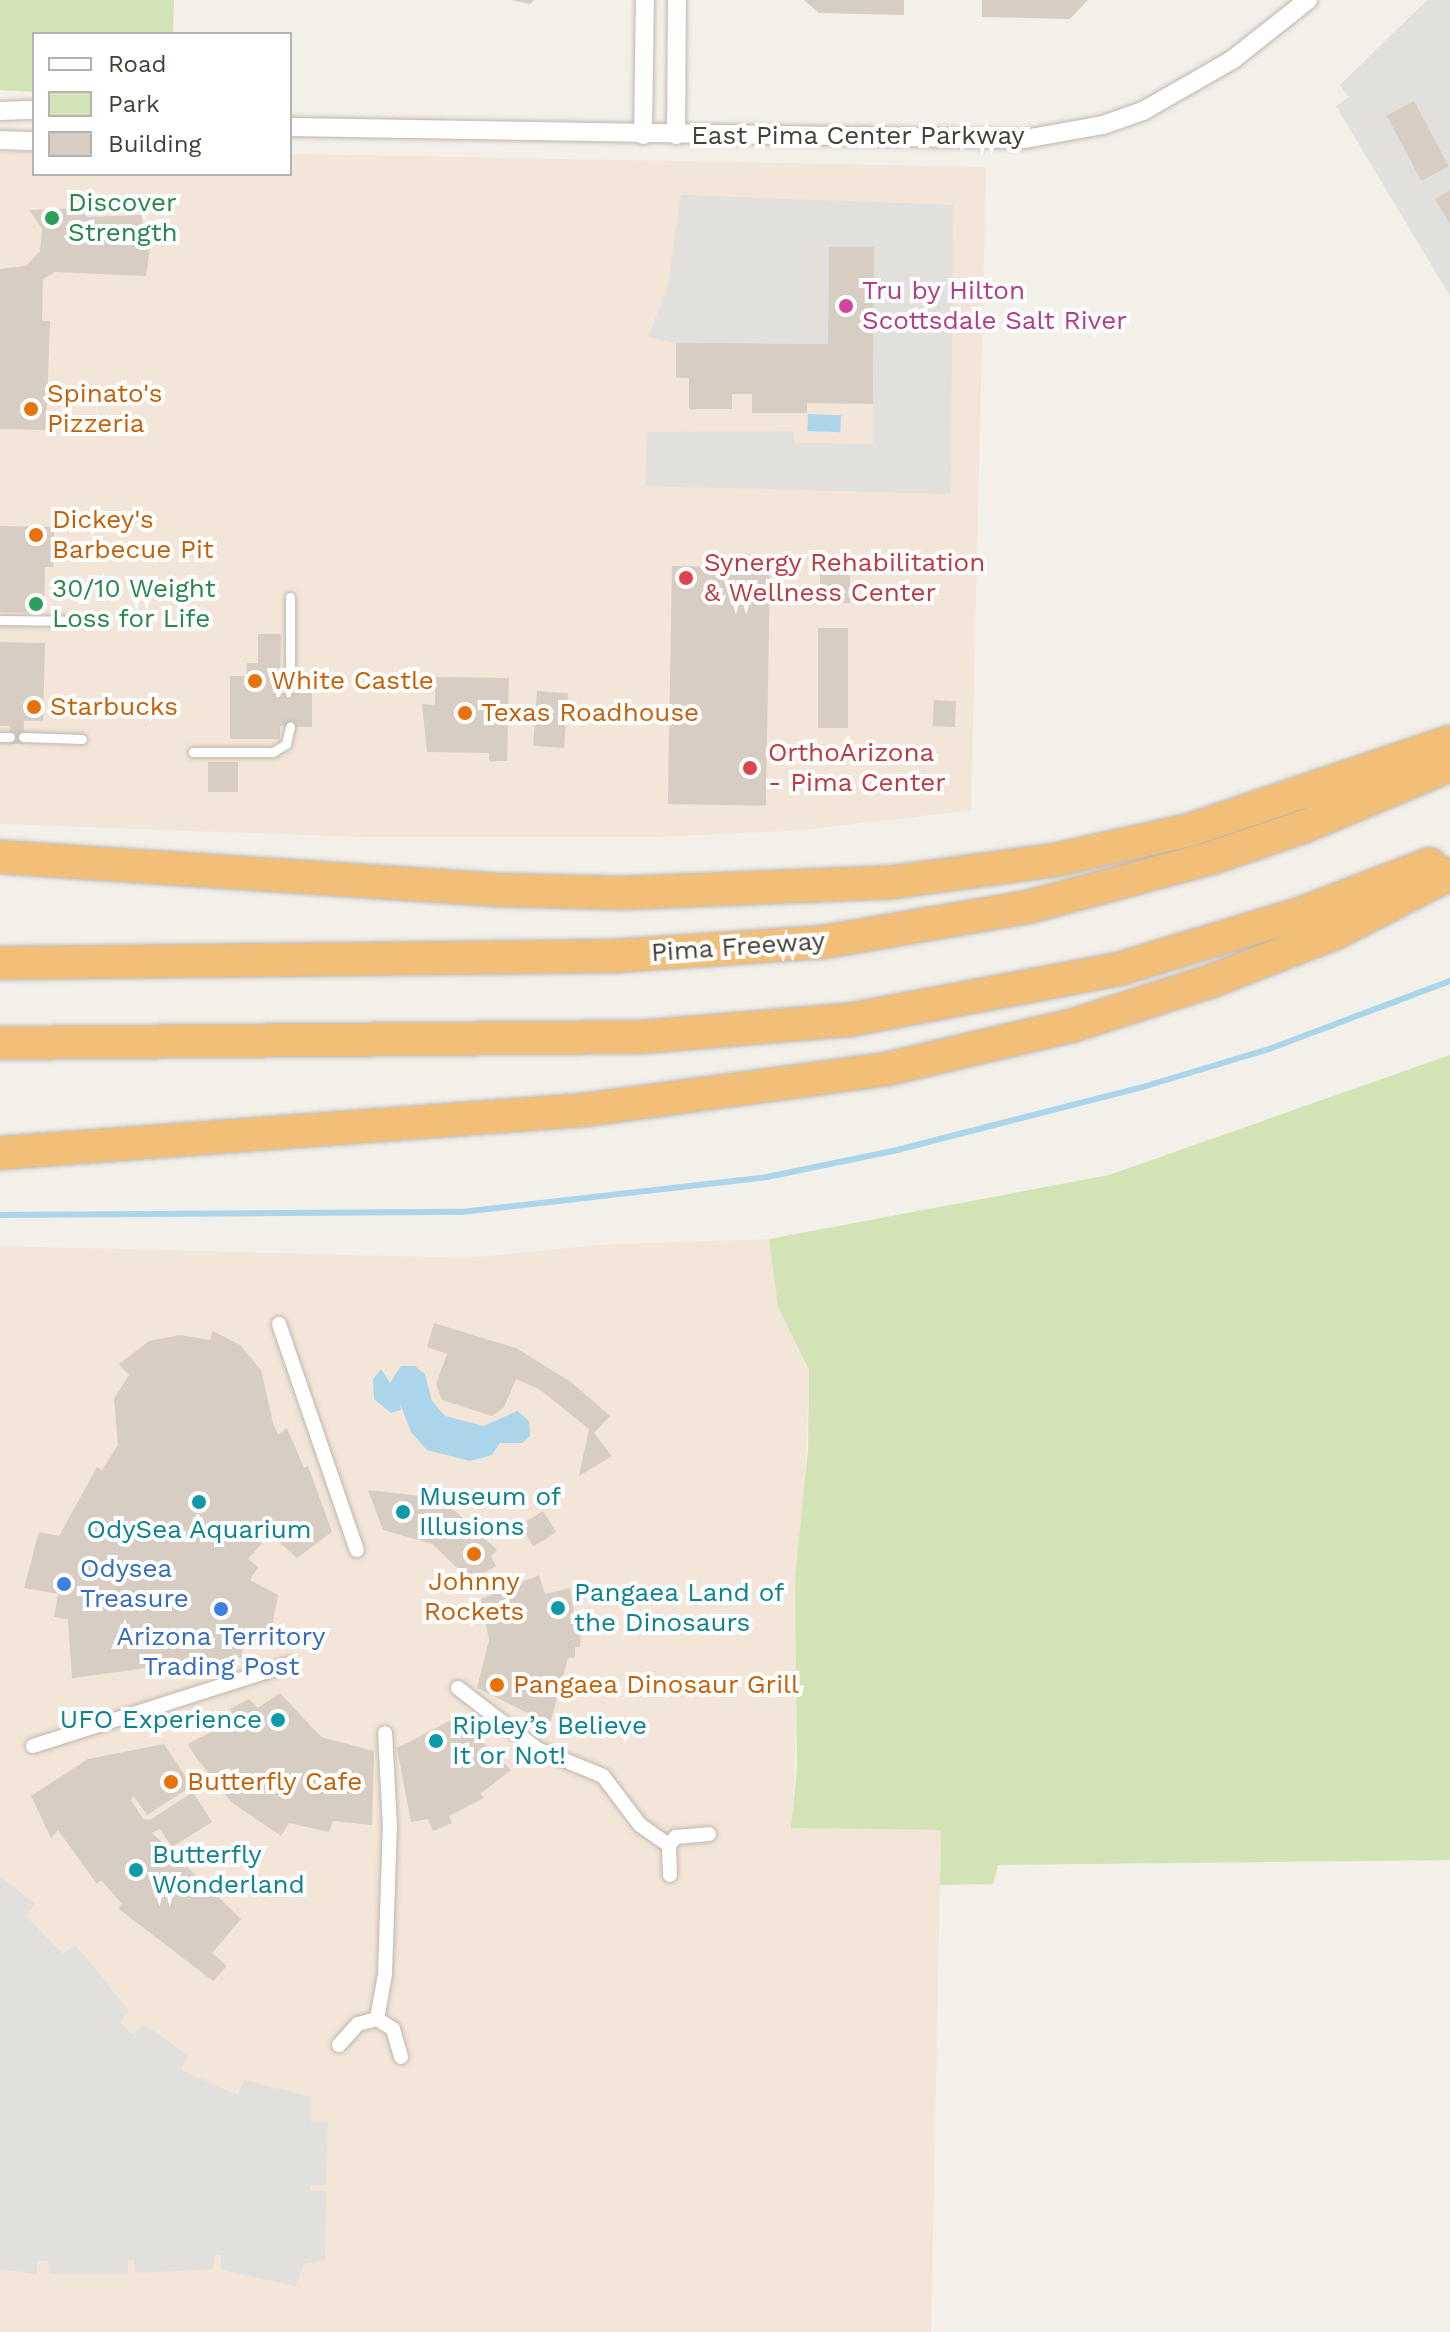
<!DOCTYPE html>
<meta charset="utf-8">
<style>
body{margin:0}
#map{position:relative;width:1450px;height:2332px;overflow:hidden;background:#f3efe9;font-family:"Work Sans",sans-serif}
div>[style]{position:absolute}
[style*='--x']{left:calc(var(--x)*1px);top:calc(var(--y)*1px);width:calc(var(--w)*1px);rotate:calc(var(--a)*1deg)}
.commercial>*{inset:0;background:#f3e5d7}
.green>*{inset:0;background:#d2e4b6}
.parking>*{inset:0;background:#e2e0dd}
.water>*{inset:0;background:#abd5ea;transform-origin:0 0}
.stream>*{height:6px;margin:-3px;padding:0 3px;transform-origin:3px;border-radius:3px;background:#abd5ea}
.building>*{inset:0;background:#d7cdc3;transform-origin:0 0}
.roads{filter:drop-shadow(0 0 2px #beb6ad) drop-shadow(0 0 2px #beb6ad)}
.service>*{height:9px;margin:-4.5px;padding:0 4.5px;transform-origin:4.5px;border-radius:4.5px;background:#fff}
.pedestrian>*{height:14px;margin:-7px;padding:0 7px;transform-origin:7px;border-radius:7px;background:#fff}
.minor>*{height:18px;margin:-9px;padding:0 9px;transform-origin:9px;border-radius:9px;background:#fff}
.motorway>*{height:32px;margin:-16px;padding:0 16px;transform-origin:16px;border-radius:16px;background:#f1bf77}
.dots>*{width:22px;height:22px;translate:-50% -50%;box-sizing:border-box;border:4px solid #fff;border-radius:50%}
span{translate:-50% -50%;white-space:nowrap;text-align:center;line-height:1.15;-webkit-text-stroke:8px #fff;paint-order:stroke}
.street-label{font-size:26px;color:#464038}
.leisure-label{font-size:26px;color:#27864d}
.left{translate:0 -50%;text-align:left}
.hotel-label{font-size:26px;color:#b23c85}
.food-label{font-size:26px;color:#c56008}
.health-label{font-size:26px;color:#be3a42}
.culture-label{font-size:26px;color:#0d838f}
.right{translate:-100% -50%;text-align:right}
.shop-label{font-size:26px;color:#366cbe}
.legend{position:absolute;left:32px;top:32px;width:260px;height:144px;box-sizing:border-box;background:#fff;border:2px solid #b5b3af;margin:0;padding:10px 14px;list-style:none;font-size:24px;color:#464038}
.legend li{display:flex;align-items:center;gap:16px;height:40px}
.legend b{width:40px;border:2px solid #b5b3af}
</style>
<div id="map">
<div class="commercial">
<div style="clip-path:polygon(0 152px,34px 152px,34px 174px,290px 174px,290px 154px,986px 167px,971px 810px,805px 830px,655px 837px,364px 837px,0 824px)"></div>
<div style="clip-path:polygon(769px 1239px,778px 1307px,809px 1370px,792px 1828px,941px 1830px,931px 2332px,0 2332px,0 1246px,467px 1258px,600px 1245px)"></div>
</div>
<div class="green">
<div style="clip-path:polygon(0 0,174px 0,173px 34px,34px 34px,34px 92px,0 90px)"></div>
<div style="clip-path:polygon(1450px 1055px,1450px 1860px,998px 1865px,993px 1884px,940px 1885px,941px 1830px,791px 1828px,797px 1769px,795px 1577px,808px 1450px,809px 1370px,778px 1307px,769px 1239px,1109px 1175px)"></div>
</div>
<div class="parking">
<div style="clip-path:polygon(1427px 0,1450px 0,1450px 296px,1336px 106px,1349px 97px,1340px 85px)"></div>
<div style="clip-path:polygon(681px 195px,953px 205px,951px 494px,645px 486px,647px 432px,794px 431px,794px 443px,873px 444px,874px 248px,828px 344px,676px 343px,648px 337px,668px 286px)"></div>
<div style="clip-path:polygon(0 1876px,35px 1904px,26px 1916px,63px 1954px,76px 1945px,129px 2011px,120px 2022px,133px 2035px,143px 2024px,188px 2055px,181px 2070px,238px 2095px,244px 2080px,311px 2097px,311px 2122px,328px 2122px,326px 2184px,310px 2186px,312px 2191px,326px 2191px,325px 2260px,304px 2264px,296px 2286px,221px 2270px,221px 2255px,215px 2255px,213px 2269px,135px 2273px,134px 2259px,128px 2260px,128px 2274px,49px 2274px,48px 2261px,37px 2261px,37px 2274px,0 2269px)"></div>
</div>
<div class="water">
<div style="left:808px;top:414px;width:33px;height:17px;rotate:2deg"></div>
<div style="clip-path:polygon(401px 1366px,415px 1366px,425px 1374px,432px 1401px,445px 1416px,484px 1426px,517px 1411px,529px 1421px,530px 1436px,522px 1443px,500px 1443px,492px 1455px,470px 1461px,427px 1450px,411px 1432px,400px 1403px,401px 1410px,391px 1413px,374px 1399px,373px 1379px,381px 1369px,390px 1383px)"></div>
</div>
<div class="stream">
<div style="--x:0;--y:1215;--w:461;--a:-0.4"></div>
<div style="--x:461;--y:1212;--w:308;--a:-6.5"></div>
<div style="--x:767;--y:1177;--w:133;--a:-11.7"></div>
<div style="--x:897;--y:1150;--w:257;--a:-14.4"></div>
<div style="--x:1146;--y:1086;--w:128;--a:-16.7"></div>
<div style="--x:1269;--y:1049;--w:193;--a:-20.6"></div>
</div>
<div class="building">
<div style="clip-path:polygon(511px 0,534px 0,530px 4px)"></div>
<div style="clip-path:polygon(804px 0,904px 0,904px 15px,819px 13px)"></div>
<div style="clip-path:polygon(982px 0,1088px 0,1070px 19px,982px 17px)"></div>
<div style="left:1414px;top:101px;width:74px;height:31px;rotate:62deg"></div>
<div style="clip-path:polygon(1450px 190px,1450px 224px,1435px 199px)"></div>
<div style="clip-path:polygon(86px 208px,86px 217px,142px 215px,143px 248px,150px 247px,146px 276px,55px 272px,43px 279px,42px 321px,50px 321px,46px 430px,0 429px,0 269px,26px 266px,40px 251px,42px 229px,29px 210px)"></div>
<div style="clip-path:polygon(829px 247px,874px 247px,873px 404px,807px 403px,807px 413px,752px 413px,752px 394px,732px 394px,732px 409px,689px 409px,689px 378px,676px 378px,676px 343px,828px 344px)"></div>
<div style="clip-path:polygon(0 526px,54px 527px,53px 567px,45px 567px,44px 613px,0 612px)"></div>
<div style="left:820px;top:557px;width:30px;height:46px"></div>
<div style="left:672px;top:566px;width:98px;height:238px;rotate:1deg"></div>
<div style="left:818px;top:628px;width:30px;height:100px"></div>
<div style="clip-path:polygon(258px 634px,281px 634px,280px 687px,312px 687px,312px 727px,280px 726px,280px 739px,230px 739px,230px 676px,246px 676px,247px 663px,258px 663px)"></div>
<div style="clip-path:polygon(0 642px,45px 643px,43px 721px,24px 721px,23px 744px,10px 744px,10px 726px,0 726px)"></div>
<div style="clip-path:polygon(435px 677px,509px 678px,507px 761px,489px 761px,489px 753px,427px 752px,422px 704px,435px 705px)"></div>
<div style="left:537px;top:691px;width:31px;height:55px;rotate:4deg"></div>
<div style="left:934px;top:700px;width:22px;height:26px;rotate:3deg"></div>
<div style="left:208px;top:762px;width:30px;height:30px"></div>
<div style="clip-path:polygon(434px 1323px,516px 1348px,571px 1382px,610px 1416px,594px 1433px,612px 1456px,579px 1476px,589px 1429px,539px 1389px,516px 1379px,504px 1407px,492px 1416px,442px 1400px,436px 1384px,447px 1354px,427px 1347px)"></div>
<div style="clip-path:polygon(213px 1331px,240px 1345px,261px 1370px,273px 1423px,278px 1435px,287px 1428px,304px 1468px,308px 1466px,332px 1532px,297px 1558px,270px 1534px,248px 1559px,258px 1567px,250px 1580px,278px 1595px,269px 1643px,243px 1645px,242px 1657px,213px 1661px,212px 1665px,192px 1668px,192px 1662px,72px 1678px,68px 1619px,54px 1617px,58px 1594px,24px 1588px,39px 1532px,59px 1536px,97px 1467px,102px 1470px,118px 1445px,114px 1399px,129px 1375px,119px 1364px,149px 1341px,180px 1335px,210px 1340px)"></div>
<div style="clip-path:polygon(368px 1490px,422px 1496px,455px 1511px,497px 1550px,491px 1556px,496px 1566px,471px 1581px,432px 1544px,383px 1530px)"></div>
<div style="left:543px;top:1511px;width:25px;height:27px;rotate:58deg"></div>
<div style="clip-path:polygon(539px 1575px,545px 1594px,570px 1588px,575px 1617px,582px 1617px,580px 1647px,575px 1647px,575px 1657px,568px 1658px,550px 1724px,477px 1688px,489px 1640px,481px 1599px)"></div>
<div style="clip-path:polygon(280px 1693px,321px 1737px,374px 1751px,372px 1825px,333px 1821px,329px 1832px,289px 1823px,281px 1836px,231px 1802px,195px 1756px,188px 1744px,235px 1719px,230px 1709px,249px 1699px,258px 1708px)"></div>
<div style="clip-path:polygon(457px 1717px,511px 1770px,480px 1794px,484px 1798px,449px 1816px,452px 1823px,433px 1831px,428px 1819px,411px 1822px,397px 1748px)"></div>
<div style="clip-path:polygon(164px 1744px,192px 1786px,147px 1815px,134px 1796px,131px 1800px,143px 1819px,150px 1820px,193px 1792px,212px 1822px,172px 1847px,160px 1829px,152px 1833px,241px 1919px,212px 1953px,227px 1966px,213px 1981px,119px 1909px,122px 1904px,101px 1880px,97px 1884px,58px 1830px,51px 1838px,31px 1796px,88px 1759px)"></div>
</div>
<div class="roads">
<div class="service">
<div style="--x:0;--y:620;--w:83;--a:0.7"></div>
<div style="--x:290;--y:687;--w:90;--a:-90"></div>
<div style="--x:0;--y:737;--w:10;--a:0"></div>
<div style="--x:23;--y:737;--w:59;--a:1.9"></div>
<div style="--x:193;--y:752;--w:80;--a:0"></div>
<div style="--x:273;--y:752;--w:15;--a:-32"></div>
<div style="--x:286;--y:744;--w:18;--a:-77"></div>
</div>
<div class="pedestrian">
<div style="--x:279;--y:1324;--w:239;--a:71"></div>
<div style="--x:458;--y:1688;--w:100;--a:37.7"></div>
<div style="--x:537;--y:1749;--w:71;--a:22.2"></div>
<div style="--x:603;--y:1776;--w:61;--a:52.9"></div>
<div style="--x:640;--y:1825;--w:35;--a:35"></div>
<div style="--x:33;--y:1746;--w:270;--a:-17.7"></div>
<div style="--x:670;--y:1875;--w:30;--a:-92"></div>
<div style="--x:669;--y:1845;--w:11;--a:-49"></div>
<div style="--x:676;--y:1837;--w:33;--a:-5"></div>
<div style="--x:377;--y:2019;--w:19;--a:32"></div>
<div style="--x:393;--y:2029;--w:29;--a:74"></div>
<div style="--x:339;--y:2045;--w:28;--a:-48"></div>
<div style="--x:358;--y:2024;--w:20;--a:-15"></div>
<div style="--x:377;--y:2019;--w:46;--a:-79.9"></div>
<div style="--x:385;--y:1974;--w:147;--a:-88.1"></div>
<div style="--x:390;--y:1827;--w:94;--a:-93"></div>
</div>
<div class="minor">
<div style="--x:0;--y:111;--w:34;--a:-2"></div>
<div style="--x:290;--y:127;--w:735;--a:0.94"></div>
<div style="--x:1025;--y:139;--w:79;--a:-10.2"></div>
<div style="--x:1103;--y:125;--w:42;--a:-19.3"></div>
<div style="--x:1143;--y:111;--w:103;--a:-29.8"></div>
<div style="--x:1232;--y:60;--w:97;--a:-38.3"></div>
<div style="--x:643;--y:135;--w:135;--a:-89.2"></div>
<div style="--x:676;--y:135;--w:135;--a:-89.6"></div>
<div style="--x:0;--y:140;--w:34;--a:2"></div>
</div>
<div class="motorway">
<div style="--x:0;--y:857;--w:500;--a:3.78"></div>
<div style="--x:499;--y:890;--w:124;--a:1.4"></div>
<div style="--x:623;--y:893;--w:270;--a:-2.3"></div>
<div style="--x:893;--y:882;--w:163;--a:-7.7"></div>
<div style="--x:1055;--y:860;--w:138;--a:-12.5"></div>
<div style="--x:1190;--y:830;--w:274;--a:-18.7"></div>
<div style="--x:0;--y:963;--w:614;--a:-0.65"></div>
<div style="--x:614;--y:956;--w:209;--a:-3.8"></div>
<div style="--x:823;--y:942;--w:208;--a:-9.7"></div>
<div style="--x:1028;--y:907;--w:189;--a:-15"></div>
<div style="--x:1211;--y:858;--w:99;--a:-18.8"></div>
<div style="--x:1305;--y:826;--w:157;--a:-22.8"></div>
<div style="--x:0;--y:1043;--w:641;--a:-0.54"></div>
<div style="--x:641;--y:1037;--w:209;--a:-4.7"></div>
<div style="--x:849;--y:1020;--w:275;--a:-10.7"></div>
<div style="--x:1119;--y:969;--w:189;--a:-16.9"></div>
<div style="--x:1300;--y:914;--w:139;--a:-21"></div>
<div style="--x:0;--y:1153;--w:586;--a:-4.21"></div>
<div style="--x:584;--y:1110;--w:306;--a:-7.7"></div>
<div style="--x:887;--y:1069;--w:189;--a:-13.2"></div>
<div style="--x:1071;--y:1026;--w:150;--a:-17.8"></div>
<div style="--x:1214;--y:980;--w:130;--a:-21.2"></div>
<div style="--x:1335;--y:933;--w:129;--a:-27.2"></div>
</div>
</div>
<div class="dots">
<div style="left:52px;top:218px;background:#2e9e5b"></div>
<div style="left:846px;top:306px;background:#d1479c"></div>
<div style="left:31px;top:409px;background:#e8710a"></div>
<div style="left:36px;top:535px;background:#e8710a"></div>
<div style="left:686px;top:578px;background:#e0444e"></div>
<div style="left:36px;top:604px;background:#2e9e5b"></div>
<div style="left:255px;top:681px;background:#e8710a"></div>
<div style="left:34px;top:707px;background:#e8710a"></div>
<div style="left:465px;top:713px;background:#e8710a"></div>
<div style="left:750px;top:768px;background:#e0444e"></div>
<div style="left:199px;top:1502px;background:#0f9aa8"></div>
<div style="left:403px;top:1512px;background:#0f9aa8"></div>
<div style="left:474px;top:1554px;background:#e8710a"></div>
<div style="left:64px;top:1584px;background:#3f7fe0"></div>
<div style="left:558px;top:1608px;background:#0f9aa8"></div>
<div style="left:221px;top:1609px;background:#3f7fe0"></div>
<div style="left:497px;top:1685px;background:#e8710a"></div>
<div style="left:278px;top:1720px;background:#0f9aa8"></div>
<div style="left:436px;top:1741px;background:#0f9aa8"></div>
<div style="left:171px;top:1782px;background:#e8710a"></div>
<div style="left:136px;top:1870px;background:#0f9aa8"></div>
</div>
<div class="street-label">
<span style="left:858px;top:136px">East Pima Center Parkway</span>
<span style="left:738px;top:947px;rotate:-4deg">Pima Freeway</span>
</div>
<div class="leisure-label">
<span class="left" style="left:68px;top:218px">Discover<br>Strength</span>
<span class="left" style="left:52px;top:604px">30/10 Weight<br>Loss for Life</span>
</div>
<div class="hotel-label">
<span class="left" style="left:862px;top:306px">Tru by Hilton<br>Scottsdale Salt River</span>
</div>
<div class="food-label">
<span class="left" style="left:47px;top:409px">Spinato's<br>Pizzeria</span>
<span class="left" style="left:52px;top:535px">Dickey's<br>Barbecue Pit</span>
<span class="left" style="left:271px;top:681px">White Castle</span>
<span class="left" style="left:50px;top:707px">Starbucks</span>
<span class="left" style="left:481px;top:713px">Texas Roadhouse</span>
<span style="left:474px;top:1597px">Johnny<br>Rockets</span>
<span class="left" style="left:513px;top:1685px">Pangaea Dinosaur Grill</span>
<span class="left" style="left:187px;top:1782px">Butterfly Cafe</span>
</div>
<div class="health-label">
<span class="left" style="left:704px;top:578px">Synergy Rehabilitation<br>&amp; Wellness Center</span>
<span class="left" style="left:768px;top:768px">OrthoArizona<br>- Pima Center</span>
</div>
<div class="culture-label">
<span class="left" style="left:419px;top:1512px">Museum of<br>Illusions</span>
<span style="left:199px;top:1530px">OdySea Aquarium</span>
<span class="left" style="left:574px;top:1608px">Pangaea Land of<br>the Dinosaurs</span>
<span class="right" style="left:262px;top:1720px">UFO Experience</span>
<span class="left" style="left:452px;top:1741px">Ripley’s Believe<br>It or Not!</span>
<span class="left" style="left:152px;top:1870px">Butterfly<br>Wonderland</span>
</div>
<div class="shop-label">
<span class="left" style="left:80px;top:1584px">Odysea<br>Treasure</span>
<span style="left:221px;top:1652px">Arizona Territory<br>Trading Post</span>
</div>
<ul class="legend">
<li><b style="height:10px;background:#fff"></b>Road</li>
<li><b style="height:22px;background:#d2e4b6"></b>Park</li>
<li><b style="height:22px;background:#d7cdc3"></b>Building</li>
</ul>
</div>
